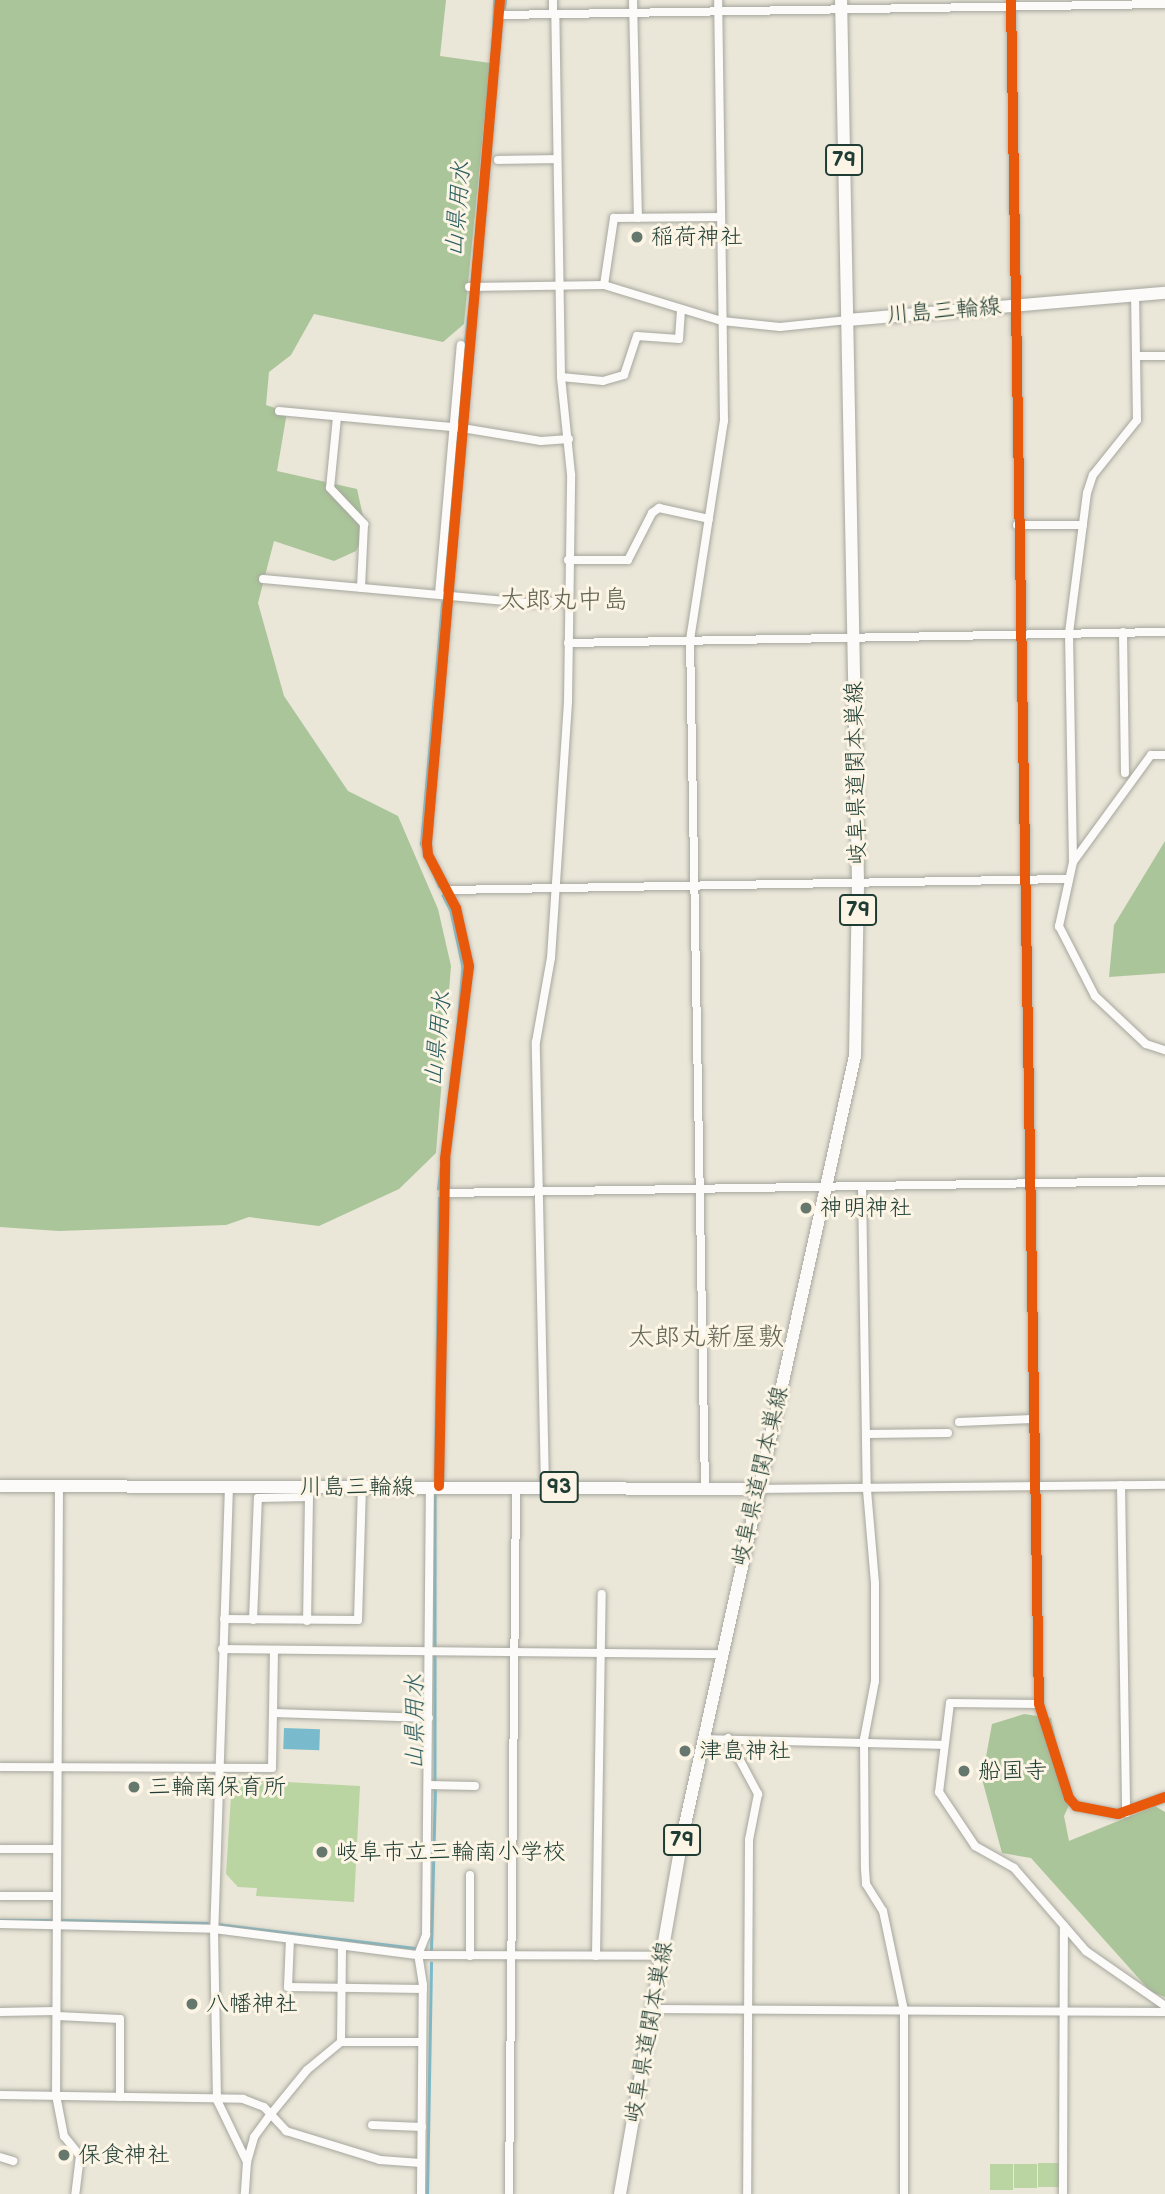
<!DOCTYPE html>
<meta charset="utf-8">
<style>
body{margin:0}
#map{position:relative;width:1165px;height:2194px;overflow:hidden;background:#eae6d8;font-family:"Balsamiq Sans","Klee One",sans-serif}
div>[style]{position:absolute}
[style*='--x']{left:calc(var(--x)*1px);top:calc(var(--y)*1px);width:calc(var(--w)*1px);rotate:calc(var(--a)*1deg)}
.green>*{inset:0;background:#bad4a2;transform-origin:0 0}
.forest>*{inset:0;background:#aac599}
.water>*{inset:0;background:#79bbcc;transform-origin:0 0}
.stream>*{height:2.5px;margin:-1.25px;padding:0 1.25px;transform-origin:1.25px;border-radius:1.25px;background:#79bbcc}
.roads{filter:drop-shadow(0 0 2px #a6a79e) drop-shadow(0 0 2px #a6a79e)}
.minor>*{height:8px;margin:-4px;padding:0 4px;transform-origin:4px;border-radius:4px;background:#fcfbf9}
.primary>*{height:12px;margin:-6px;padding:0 6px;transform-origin:6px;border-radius:6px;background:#fcfbf9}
.cycleway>*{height:10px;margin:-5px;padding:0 5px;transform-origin:5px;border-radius:5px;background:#e8590c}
.dots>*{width:19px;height:19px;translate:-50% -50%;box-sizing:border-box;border:4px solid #fcf5e5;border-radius:50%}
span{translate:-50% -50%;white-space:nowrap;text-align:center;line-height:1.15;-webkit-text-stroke:6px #fcf5e5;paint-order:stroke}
.shield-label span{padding:2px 5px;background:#fcf5e5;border:2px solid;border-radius:5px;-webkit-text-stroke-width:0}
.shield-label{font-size:21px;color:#1f3d34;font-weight:700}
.poi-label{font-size:23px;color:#1f3d34}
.left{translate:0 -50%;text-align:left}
.street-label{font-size:23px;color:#1f3d34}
.water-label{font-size:24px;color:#2b5d60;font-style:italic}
.quarter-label{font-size:26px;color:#646757}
</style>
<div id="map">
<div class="green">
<div style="clip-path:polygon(232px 1779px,360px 1786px,354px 1902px,256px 1896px,257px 1888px,238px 1887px,226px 1874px)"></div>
<div style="left:1038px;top:2163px;width:25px;height:24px"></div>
<div style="left:990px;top:2164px;width:23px;height:26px"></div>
<div style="left:1014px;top:2164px;width:23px;height:24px"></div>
</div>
<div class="forest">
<div style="clip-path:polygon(0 0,446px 0,440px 56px,490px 63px,464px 324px,443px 342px,314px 314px,291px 355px,269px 372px,266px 405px,287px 412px,277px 471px,357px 489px,366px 530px,356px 551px,334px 561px,274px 541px,258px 603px,284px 696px,348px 791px,398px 816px,438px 909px,451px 966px,436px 1153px,399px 1189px,319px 1226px,249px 1217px,226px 1225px,59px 1231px,0 1227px)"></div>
<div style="clip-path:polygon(1165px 841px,1165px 973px,1109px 977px,1114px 925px)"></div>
<div style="clip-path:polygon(1024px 1714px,1051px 1718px,1070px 1803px,1064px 1816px,1069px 1841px,1155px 1806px,1165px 1812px,1165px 1997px,1151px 1992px,1031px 1858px,1002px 1853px,982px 1779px,992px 1724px)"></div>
</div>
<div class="water">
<div style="left:284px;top:1728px;width:36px;height:21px;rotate:2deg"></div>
</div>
<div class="stream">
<div style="--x:504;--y:8;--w:8;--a:-83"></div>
<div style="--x:493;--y:34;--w:34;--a:-88"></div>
<div style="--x:464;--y:348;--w:46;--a:-82.6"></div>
<div style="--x:445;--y:572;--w:139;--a:-85"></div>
<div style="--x:439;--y:887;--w:47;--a:-112.7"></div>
<div style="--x:421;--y:844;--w:242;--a:-85"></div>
<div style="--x:443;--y:895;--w:18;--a:63"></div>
<div style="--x:451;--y:911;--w:57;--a:77.9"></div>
<div style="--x:463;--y:967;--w:59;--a:94.8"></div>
<div style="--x:438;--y:1189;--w:157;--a:-83.1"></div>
<div style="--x:435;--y:1478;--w:280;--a:-89.2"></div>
<div style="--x:435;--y:1495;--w:287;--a:90"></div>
<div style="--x:0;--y:1920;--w:53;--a:0"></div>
<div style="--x:61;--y:1920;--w:146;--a:1.2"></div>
<div style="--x:217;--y:1924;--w:199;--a:6.9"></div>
<div style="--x:431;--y:1950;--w:162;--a:-88.6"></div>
<div style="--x:427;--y:2194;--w:231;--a:-89"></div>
</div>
<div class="roads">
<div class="minor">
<div style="--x:553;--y:0;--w:14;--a:90"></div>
<div style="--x:633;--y:0;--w:218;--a:88.7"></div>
<div style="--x:1011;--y:0;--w:1704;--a:89.06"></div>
<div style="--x:1039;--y:1704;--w:99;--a:72.3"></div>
<div style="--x:1069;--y:1798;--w:11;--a:49"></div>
<div style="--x:1076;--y:1806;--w:43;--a:10.8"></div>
<div style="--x:1118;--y:1814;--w:50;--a:-19.9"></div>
<div style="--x:499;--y:15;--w:666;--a:-0.95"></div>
<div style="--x:498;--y:160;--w:59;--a:-1"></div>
<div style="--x:604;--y:285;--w:68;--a:-81.5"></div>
<div style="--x:614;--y:218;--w:107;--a:-0.5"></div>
<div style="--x:469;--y:287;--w:135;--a:-0.8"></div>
<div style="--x:604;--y:285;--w:123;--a:17"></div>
<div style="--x:722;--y:321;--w:58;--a:5.9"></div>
<div style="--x:780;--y:327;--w:68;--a:-5.9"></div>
<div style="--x:1138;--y:356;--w:27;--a:0"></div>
<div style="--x:561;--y:377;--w:42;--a:5.4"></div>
<div style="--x:603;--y:381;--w:22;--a:-16"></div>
<div style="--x:624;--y:375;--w:41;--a:-71.6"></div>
<div style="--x:637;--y:336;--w:42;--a:4.1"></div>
<div style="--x:679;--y:339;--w:28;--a:-86"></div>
<div style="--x:279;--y:411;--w:184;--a:5.3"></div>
<div style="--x:462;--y:428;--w:80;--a:9.3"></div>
<div style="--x:541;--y:441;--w:28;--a:-4"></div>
<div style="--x:337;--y:417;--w:71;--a:95.6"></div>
<div style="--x:330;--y:488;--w:50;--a:46.6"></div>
<div style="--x:364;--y:524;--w:64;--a:92.7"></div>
<div style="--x:1017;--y:525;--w:66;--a:0"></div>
<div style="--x:568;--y:560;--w:60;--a:0"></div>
<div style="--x:628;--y:560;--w:53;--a:-62.9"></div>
<div style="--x:652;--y:513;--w:9;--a:-36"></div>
<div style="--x:659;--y:508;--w:51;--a:12.4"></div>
<div style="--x:263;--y:579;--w:263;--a:5.2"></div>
<div style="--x:525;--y:603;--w:43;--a:-2.7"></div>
<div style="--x:439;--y:594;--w:250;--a:-85"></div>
<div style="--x:1123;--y:632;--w:141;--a:89.2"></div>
<div style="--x:568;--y:643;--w:597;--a:-1.06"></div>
<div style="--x:1165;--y:755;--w:14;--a:180"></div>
<div style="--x:1151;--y:755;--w:132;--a:126.1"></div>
<div style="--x:1073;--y:862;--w:66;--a:102.3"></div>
<div style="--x:1059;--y:926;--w:79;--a:62.8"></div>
<div style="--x:1095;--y:996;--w:70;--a:43.3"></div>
<div style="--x:1146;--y:1044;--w:20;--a:18"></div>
<div style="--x:1073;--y:862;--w:229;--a:-91"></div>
<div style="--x:1069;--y:633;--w:141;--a:-82.7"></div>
<div style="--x:1087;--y:493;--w:19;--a:-72"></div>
<div style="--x:1093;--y:475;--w:70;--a:-51.3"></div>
<div style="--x:1137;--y:420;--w:124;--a:-90.9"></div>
<div style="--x:448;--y:890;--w:619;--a:-1.02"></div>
<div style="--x:862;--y:1186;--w:304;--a:89.1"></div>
<div style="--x:867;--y:1490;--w:93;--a:85.1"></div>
<div style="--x:875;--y:1583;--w:98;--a:90"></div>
<div style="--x:875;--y:1681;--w:59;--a:100.7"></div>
<div style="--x:864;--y:1739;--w:130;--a:89.6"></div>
<div style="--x:865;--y:1869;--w:15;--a:86"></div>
<div style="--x:866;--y:1884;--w:32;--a:58"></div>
<div style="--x:883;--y:1911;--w:102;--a:78.1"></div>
<div style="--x:904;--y:2011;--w:183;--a:90"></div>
<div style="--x:444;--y:1193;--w:721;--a:-0.95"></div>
<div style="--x:959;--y:1422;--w:73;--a:-2.4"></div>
<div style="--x:866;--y:1434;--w:82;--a:-0.7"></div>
<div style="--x:59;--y:1485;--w:610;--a:90.28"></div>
<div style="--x:56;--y:2095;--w:42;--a:79"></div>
<div style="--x:64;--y:2136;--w:26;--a:51"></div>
<div style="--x:80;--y:2156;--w:38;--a:97"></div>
<div style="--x:1121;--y:1485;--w:328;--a:89.1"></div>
<div style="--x:229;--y:1486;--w:443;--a:91.9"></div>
<div style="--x:214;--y:1929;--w:171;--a:89"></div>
<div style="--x:217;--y:2100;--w:69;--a:64.2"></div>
<div style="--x:247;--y:2162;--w:32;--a:94"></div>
<div style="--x:439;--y:1486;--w:327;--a:-88.9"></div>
<div style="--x:445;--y:1159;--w:194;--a:-82.9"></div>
<div style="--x:469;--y:966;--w:59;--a:-102.6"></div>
<div style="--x:456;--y:908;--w:60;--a:-117.8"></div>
<div style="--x:428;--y:855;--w:12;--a:-95"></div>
<div style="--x:427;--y:843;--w:846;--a:-85.05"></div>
<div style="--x:545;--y:1487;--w:445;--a:-91.2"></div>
<div style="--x:536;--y:1042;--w:85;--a:-79.9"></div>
<div style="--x:551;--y:958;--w:257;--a:-86.2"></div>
<div style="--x:568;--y:702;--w:228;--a:-89.2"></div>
<div style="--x:571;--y:474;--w:98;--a:-95.9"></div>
<div style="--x:561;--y:377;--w:363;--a:-90.9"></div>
<div style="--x:705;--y:1489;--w:849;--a:-91.01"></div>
<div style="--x:690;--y:640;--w:222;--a:-81.2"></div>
<div style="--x:724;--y:421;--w:421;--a:-90.8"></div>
<div style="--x:756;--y:1489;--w:409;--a:-0.6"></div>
<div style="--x:224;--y:1619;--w:134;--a:0.4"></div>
<div style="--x:358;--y:1620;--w:133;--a:-88.3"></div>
<div style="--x:253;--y:1620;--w:122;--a:-87.7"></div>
<div style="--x:258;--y:1498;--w:51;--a:-1.1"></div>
<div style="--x:309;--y:1497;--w:124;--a:90.9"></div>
<div style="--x:222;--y:1649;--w:499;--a:0.6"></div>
<div style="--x:1039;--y:1704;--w:89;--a:-179.4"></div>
<div style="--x:950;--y:1703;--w:90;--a:97"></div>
<div style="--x:939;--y:1792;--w:65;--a:56.3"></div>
<div style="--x:975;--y:1846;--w:45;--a:29.4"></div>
<div style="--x:1014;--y:1868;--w:110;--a:49.1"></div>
<div style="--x:1086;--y:1951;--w:96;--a:34.8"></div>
<div style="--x:273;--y:1713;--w:63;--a:-89.1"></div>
<div style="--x:728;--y:1738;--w:64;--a:61.8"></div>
<div style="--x:758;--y:1794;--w:47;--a:101.1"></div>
<div style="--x:749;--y:1840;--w:354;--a:90.3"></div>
<div style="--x:703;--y:1739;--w:241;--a:1.4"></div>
<div style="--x:0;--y:1767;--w:272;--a:0.2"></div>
<div style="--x:272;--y:1768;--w:55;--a:-89"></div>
<div style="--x:273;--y:1713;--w:156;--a:1.8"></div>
<div style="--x:428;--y:1785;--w:47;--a:1.2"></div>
<div style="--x:0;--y:1849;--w:57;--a:0"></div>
<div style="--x:0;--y:1896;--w:57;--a:0"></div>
<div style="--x:0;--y:1924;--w:214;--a:1.3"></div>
<div style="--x:214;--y:1929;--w:206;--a:7.3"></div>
<div style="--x:418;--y:1955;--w:246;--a:0.2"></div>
<div style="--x:290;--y:1939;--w:48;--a:92.4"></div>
<div style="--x:288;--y:1987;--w:135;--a:0.8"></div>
<div style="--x:470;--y:1956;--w:81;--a:-90"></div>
<div style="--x:596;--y:1956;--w:362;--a:-89.1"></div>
<div style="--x:653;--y:2009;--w:512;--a:0.34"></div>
<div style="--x:0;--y:2012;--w:56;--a:-1"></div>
<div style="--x:57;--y:2016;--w:63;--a:2.7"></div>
<div style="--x:120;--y:2019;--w:78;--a:90"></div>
<div style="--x:341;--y:2042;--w:81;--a:0"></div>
<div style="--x:0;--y:2095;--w:243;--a:0.9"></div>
<div style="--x:243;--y:2099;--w:22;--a:21"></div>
<div style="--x:264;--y:2107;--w:33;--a:47"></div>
<div style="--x:286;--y:2131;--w:98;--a:17.1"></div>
<div style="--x:380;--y:2160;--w:41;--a:4.2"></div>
<div style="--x:372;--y:2125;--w:50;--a:2.3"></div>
<div style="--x:0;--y:2157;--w:14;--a:17"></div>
<div style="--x:247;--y:2162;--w:26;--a:-74"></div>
<div style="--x:254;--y:2137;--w:29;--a:-54"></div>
<div style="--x:271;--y:2114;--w:57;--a:-50.7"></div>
<div style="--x:307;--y:2070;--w:44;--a:-39.5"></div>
<div style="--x:341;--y:2042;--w:95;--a:-89.4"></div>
<div style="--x:421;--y:2194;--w:209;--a:-89.5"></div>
<div style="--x:423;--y:1985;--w:30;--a:-99"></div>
<div style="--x:418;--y:1955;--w:22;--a:-68"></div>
<div style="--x:426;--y:1935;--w:448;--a:-89.5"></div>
<div style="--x:509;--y:2194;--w:706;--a:-89.43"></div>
<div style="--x:1063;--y:2194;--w:268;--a:-89.8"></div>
</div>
<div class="primary">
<div style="--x:848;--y:320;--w:318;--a:-4.9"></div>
<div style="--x:0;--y:1486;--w:756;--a:0.23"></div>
<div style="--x:620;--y:2194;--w:361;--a:-80.1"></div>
<div style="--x:682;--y:1838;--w:801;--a:-77.53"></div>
<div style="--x:855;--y:1056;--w:174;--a:-89"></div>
<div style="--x:858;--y:882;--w:882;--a:-91.1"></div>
</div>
</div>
<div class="cycleway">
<div style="--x:1011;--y:0;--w:1704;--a:89.06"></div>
<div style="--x:1039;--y:1704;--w:99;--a:72.3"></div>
<div style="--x:1069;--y:1798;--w:11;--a:49"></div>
<div style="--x:1076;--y:1806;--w:43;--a:10.8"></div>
<div style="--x:1118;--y:1814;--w:50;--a:-19.9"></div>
<div style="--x:439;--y:1486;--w:327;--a:-88.9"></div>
<div style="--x:445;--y:1159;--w:194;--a:-82.9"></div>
<div style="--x:469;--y:966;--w:59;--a:-102.6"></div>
<div style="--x:456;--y:908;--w:60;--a:-117.8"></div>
<div style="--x:428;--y:855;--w:12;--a:-95"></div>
<div style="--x:427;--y:843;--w:846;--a:-85.05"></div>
</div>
<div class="dots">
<div style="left:637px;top:237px;background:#66786d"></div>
<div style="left:806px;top:1208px;background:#66786d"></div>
<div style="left:685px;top:1751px;background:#66786d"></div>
<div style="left:964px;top:1771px;background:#66786d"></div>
<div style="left:134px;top:1787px;background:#66786d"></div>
<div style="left:322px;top:1852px;background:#66786d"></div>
<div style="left:192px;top:2004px;background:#66786d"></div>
<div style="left:64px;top:2155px;background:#66786d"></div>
</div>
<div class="shield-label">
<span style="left:844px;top:160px">79</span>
<span style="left:858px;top:910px">79</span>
<span style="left:559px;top:1487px">93</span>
<span style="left:682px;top:1840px">79</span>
</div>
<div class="poi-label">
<span class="left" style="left:651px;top:237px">稲荷神社</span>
<span class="left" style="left:820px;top:1208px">神明神社</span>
<span class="left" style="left:699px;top:1751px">津島神社</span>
<span class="left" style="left:978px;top:1771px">船国寺</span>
<span class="left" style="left:148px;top:1787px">三輪南保育所</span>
<span class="left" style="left:336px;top:1852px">岐阜市立三輪南小学校</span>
<span class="left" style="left:206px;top:2004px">八幡神社</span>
<span class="left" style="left:78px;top:2155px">保食神社</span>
</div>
<div class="street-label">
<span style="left:944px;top:311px;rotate:-5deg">川島三輪線</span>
<span style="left:856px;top:773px;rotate:-91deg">岐阜県道関本巣線</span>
<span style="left:760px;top:1476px;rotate:-77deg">岐阜県道関本巣線</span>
<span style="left:357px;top:1487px">川島三輪線</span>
<span style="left:649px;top:2032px;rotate:-80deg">岐阜県道関本巣線</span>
</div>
<div class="water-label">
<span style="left:458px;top:209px;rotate:-85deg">山県用水</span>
<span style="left:438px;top:1039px;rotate:-84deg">山県用水</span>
<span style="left:415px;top:1722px;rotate:-90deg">山県用水</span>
</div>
<div class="quarter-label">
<span style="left:564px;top:601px">太郎丸中島</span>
<span style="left:706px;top:1338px">太郎丸新屋敷</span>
</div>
</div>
